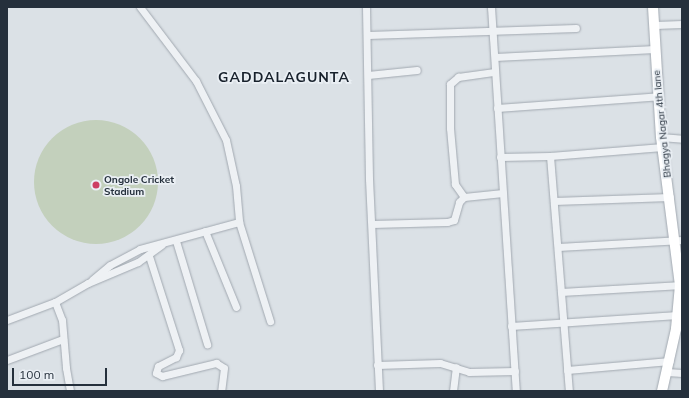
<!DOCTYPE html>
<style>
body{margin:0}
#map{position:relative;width:689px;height:398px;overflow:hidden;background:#dbe1e6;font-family:Mulish,sans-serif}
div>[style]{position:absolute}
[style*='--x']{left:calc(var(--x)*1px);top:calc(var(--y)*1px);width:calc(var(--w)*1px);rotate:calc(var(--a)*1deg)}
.green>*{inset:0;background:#c3d0bc}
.round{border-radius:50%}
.roads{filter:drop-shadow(0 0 1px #a1a8b0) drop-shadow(0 0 1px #a1a8b0)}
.minor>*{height:7px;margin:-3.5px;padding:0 3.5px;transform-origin:3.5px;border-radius:3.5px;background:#eef1f4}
.secondary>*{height:10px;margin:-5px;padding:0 5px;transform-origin:5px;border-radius:5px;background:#fff}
.dots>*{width:11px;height:11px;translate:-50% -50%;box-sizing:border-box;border:2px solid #eaeff4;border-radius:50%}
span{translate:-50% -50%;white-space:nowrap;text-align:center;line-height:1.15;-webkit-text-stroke:3.5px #eaeff4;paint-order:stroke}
.street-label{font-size:10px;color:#25303c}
.poi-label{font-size:10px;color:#25303c;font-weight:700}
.left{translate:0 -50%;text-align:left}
.district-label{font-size:14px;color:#18212c;font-weight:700;letter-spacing:1px}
.frame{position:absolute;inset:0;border:8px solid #25303c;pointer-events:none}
.scale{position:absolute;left:12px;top:368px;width:95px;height:18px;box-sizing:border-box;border:2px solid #25303c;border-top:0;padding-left:5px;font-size:12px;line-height:14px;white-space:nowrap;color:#25303c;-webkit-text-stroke:3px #eaeff4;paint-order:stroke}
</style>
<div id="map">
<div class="green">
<div class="round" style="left:34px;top:120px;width:124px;height:124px"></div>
</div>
<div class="roads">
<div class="minor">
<div style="--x:140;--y:7;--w:93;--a:52.9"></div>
<div style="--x:196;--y:81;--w:66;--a:63"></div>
<div style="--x:226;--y:140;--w:47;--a:77.7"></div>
<div style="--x:236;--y:186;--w:36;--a:85"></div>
<div style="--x:239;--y:222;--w:104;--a:72.6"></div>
<div style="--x:366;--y:7;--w:172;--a:89"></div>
<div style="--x:369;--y:179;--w:212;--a:87.3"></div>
<div style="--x:491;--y:7;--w:385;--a:86.3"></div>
<div style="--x:655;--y:25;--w:27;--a:-2"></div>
<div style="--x:368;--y:35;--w:208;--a:-1.9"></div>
<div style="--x:495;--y:57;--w:160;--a:-2.9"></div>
<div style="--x:368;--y:75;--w:49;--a:-5.8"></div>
<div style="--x:497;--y:108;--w:162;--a:-4.2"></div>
<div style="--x:661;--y:137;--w:21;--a:5"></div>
<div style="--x:550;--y:156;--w:236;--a:85.4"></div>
<div style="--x:500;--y:157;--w:50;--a:-1.1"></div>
<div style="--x:550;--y:156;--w:113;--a:-4.6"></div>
<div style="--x:464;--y:197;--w:16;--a:-125"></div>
<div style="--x:455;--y:184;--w:56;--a:-95.1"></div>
<div style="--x:450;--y:128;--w:44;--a:-90"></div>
<div style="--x:450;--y:84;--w:11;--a:-41"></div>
<div style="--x:458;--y:77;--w:37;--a:-8"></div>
<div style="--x:554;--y:201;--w:116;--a:-2"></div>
<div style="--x:372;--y:224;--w:75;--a:-1.5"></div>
<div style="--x:447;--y:222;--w:7;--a:-16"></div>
<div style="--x:454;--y:220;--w:19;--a:-74"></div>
<div style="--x:459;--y:202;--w:7;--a:-45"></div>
<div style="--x:464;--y:197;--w:39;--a:-6"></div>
<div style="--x:205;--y:231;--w:82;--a:67.8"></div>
<div style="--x:176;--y:241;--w:108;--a:73.2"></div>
<div style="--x:558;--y:247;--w:124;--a:-3.2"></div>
<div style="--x:149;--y:256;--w:99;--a:72.3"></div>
<div style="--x:179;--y:350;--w:8;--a:113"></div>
<div style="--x:176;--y:357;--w:20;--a:153"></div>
<div style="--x:158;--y:366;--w:7;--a:106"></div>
<div style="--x:156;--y:373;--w:7;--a:27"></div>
<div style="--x:162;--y:376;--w:56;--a:-13.5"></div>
<div style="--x:216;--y:363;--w:9;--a:32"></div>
<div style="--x:224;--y:368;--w:23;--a:97"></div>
<div style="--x:92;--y:280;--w:23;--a:-40"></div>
<div style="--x:110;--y:265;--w:34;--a:-28"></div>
<div style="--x:140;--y:249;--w:103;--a:-15.3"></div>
<div style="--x:561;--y:292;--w:121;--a:-3.3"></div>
<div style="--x:55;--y:302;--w:19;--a:69"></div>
<div style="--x:62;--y:320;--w:48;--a:85.2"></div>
<div style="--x:66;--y:368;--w:23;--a:80"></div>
<div style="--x:7;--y:320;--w:51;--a:-20.6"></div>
<div style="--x:55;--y:302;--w:38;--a:-30"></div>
<div style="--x:88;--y:283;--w:54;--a:-22.8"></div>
<div style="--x:138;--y:262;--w:29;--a:-36"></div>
<div style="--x:511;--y:326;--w:167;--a:-3.8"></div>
<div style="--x:7;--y:360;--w:60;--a:-20.6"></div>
<div style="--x:377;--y:365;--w:63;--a:-1.8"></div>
<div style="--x:440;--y:363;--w:30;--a:17"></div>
<div style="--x:469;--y:372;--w:46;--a:-1.2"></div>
<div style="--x:567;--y:370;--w:103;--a:-5"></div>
<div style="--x:667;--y:372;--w:15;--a:4"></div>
<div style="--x:453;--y:391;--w:24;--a:-83"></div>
</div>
<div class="secondary">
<div style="--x:653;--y:7;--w:130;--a:86.5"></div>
<div style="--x:661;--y:137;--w:149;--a:82.7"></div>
<div style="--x:680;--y:285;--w:44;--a:95.2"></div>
<div style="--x:676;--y:329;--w:64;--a:102.7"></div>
</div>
</div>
<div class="dots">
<div style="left:96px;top:185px;background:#cd3e63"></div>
</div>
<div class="street-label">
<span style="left:662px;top:124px;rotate:-96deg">Bhagya Nagar 4th lane</span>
</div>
<div class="poi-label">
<span class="left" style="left:104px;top:185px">Ongole Cricket<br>Stadium</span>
</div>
<div class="district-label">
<span style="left:284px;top:77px">GADDALAGUNTA</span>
</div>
<div class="frame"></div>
<div class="scale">100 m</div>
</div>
